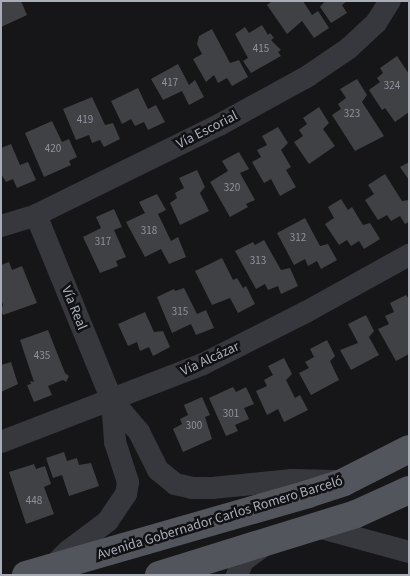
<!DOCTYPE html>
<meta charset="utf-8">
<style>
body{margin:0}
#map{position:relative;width:410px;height:576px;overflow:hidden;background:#161618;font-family:"Source Sans 3",sans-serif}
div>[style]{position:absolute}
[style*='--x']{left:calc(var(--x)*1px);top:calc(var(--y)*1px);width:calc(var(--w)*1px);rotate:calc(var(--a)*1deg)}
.building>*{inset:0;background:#404145}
.minor>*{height:22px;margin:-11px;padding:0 11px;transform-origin:11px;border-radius:11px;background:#37383d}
.major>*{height:28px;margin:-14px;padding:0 14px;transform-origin:14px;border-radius:14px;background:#53555c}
span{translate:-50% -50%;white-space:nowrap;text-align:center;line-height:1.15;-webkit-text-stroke:5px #111113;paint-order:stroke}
.number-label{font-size:11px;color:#8e929b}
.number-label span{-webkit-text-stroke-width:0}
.street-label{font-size:14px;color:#a8adb8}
.frame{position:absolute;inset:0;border:2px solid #a8adb8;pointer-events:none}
</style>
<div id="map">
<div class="building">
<div style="clip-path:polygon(1px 1px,21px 1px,27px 15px,1px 27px)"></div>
<div style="clip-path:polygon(272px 1px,303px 1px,312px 15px,318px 11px,329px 28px,314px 38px,302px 21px,287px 34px,267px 5px)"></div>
<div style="clip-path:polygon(325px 1px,347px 1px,342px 5px,347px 13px,331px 23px,320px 7px)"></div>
<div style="clip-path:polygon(262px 25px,268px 35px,270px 33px,274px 38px,271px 40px,281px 50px,278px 52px,281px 56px,251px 73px,243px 61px,248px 58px,235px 34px,245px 27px,249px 33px)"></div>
<div style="clip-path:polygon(212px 29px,230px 63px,239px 60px,248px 77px,232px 86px,227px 78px,218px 83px,214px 75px,206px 82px,193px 59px,202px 54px,197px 44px,199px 36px)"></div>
<div style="clip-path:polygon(397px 56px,409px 74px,409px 112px,395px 122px,385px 108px,382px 110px,369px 90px,380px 82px,377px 78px,383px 73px,380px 68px)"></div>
<div style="clip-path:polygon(178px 64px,189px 85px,195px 80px,204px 97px,189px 105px,182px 91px,163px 100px,151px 79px)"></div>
<div style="clip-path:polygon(357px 79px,367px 95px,362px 102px,384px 136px,355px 151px,332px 115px,341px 109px,338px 104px,346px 98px,340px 89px)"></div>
<div style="clip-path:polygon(138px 88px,148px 109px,156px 105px,165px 122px,148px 130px,144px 122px,135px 126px,131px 119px,122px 124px,111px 101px)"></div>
<div style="clip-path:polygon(92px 97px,105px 125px,113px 123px,120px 139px,104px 147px,100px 140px,92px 143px,89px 135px,76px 140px,63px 109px)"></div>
<div style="clip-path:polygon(319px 107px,329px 123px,323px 129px,335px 146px,309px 164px,294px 142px,303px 136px,299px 130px,307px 124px,303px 118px)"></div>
<div style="clip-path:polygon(52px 121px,62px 142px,69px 139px,77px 157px,69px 161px,71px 165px,44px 177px,25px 133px)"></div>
<div style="clip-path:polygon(278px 127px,288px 143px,281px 150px,291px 167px,286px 170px,296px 187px,280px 196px,271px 179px,264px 183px,252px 162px,261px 157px,257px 150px,267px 145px,262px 136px)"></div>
<div style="clip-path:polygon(11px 144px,20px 165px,28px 162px,36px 180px,17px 188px,13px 179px,6px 182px,1px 174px,1px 148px)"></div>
<div style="clip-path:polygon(239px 152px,249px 169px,240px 173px,255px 200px,246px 204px,248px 207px,230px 217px,210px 182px,228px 171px,222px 161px)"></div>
<div style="clip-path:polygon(409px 162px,409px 180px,400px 167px)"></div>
<div style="clip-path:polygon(197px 170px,205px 187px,200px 193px,209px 211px,180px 225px,170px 203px,177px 198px,175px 193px,184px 188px,179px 178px)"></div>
<div style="clip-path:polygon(385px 174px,402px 201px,409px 200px,409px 222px,405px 224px,400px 216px,391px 221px,387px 215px,378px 220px,365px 200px,374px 194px,368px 185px)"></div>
<div style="clip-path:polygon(157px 194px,166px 210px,158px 214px,171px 241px,178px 237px,186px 257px,169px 264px,161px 249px,145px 257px,126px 222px,145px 213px,139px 202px)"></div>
<div style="clip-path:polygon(341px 199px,348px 210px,352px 207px,363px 225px,370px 223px,380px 239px,364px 249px,359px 241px,351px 246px,347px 240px,339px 245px,325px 224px,334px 218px,328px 207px)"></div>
<div style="clip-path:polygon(114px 209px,122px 227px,114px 230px,126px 257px,116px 261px,118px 266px,100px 273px,83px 237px,101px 228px,96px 217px)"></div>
<div style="clip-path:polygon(305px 218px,320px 246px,328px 244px,337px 260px,321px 269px,317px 261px,308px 266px,305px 259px,294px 265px,277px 233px)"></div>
<div style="clip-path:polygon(264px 240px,281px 270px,290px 268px,298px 286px,281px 294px,278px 286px,268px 290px,265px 284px,256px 289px,235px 251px,253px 242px,255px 245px)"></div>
<div style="clip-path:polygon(222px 258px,233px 280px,237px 278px,243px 288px,246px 286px,255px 304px,238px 313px,230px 298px,212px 305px,195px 271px)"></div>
<div style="clip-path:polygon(9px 262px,12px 270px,22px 266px,37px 303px,3px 315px,1px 310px,3px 305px,1px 299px,1px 265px)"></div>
<div style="clip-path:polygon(184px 288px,197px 314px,206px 310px,214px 328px,196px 335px,191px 324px,172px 333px,157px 297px,174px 289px,175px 291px)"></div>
<div style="clip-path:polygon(406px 295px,409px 299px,409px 354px,396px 361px,378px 329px,389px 324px,385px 316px,394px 312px,390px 303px)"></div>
<div style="clip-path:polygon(145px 312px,154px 332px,163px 331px,170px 347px,153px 356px,149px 347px,140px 351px,137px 342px,128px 346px,118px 324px)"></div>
<div style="clip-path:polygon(366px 315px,374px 331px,369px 337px,379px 355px,351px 370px,340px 350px,358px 343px,348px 324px)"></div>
<div style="clip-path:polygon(48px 330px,65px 373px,69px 376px,66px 382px,63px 380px,48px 386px,52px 395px,34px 402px,27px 385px,31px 384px,30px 381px,34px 382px,20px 340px)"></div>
<div style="clip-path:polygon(327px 340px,335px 356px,330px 361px,339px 380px,311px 395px,299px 373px,309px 368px,305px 362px,314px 357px,310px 349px)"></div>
<div style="clip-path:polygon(284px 358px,292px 374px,286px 380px,295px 398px,300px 395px,308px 410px,284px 422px,278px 409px,267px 415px,256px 391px,267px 386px,264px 380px,273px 375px,268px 366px)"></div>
<div style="clip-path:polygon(11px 362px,18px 384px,1px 392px,1px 365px)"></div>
<div style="clip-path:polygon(233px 387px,236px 392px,246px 387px,254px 404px,244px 408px,249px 419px,235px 425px,238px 431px,226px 436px,209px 398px)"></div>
<div style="clip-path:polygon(202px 397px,210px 415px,205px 417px,212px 439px,183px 452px,173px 429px,182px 424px,180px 419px,188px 415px,184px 405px)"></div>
<div style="clip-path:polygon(64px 452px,67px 461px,77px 458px,79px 465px,91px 463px,99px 486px,69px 496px,62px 475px,53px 478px,46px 458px)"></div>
<div style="clip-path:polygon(34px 464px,36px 469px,45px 466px,51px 484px,44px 487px,54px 514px,26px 524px,9px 472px)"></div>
</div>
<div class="minor">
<div style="--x:36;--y:215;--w:200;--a:67.7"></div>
<div style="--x:112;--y:400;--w:42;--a:85.9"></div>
<div style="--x:115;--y:442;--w:42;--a:72"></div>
<div style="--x:128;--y:482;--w:12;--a:99"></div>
<div style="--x:126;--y:494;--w:32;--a:124"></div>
<div style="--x:108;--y:521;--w:50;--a:143.1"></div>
<div style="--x:68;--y:551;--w:23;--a:135"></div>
<div style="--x:1;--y:226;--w:37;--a:-17"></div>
<div style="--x:36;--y:215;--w:204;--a:-26.2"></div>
<div style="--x:219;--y:125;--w:102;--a:-28.8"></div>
<div style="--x:308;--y:76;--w:50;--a:-34.3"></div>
<div style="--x:349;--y:48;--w:37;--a:-43"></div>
<div style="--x:376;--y:23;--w:26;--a:-58"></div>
<div style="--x:112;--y:400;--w:42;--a:49.8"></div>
<div style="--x:139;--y:432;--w:42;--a:63.4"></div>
<div style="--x:158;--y:470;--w:22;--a:39"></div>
<div style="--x:175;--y:484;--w:17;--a:13"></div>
<div style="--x:192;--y:488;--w:20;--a:0"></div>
<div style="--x:212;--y:488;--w:80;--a:-5.7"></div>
<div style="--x:292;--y:480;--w:44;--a:1.3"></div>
<div style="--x:1;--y:442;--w:217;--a:-21.1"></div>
<div style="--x:203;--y:364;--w:115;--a:-26.8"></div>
<div style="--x:306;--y:312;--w:118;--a:-29"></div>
<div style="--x:317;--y:527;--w:95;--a:15.2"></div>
<div style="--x:237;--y:575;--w:15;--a:-67"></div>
<div style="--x:243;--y:561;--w:26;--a:-37"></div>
</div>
<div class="major">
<div style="--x:26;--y:575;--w:293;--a:-16"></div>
<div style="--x:308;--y:494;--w:38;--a:-18"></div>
<div style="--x:344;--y:482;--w:73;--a:-26.9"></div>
<div style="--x:159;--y:575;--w:206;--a:-17.2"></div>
<div style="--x:356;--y:514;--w:58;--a:-24.4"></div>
</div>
<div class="number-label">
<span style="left:261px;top:49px">415</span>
<span style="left:170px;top:83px">417</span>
<span style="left:392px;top:86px">324</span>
<span style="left:352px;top:114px">323</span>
<span style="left:85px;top:120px">419</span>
<span style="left:53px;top:149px">420</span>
<span style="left:232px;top:188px">320</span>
<span style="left:149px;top:231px">318</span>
<span style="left:298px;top:238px">312</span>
<span style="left:103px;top:242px">317</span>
<span style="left:258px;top:261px">313</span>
<span style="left:180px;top:312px">315</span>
<span style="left:42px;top:356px">435</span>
<span style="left:231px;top:414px">301</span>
<span style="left:194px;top:426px">300</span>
<span style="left:34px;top:501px">448</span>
</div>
<div class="street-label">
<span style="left:207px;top:130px;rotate:-27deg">Vía Escorial</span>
<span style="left:74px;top:308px;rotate:68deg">Vía Real</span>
<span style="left:210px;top:359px;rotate:-25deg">Vía Alcázar</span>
<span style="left:220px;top:518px;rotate:-17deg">Avenida Gobernador Carlos Romero Barceló</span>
</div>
<div class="frame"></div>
</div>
